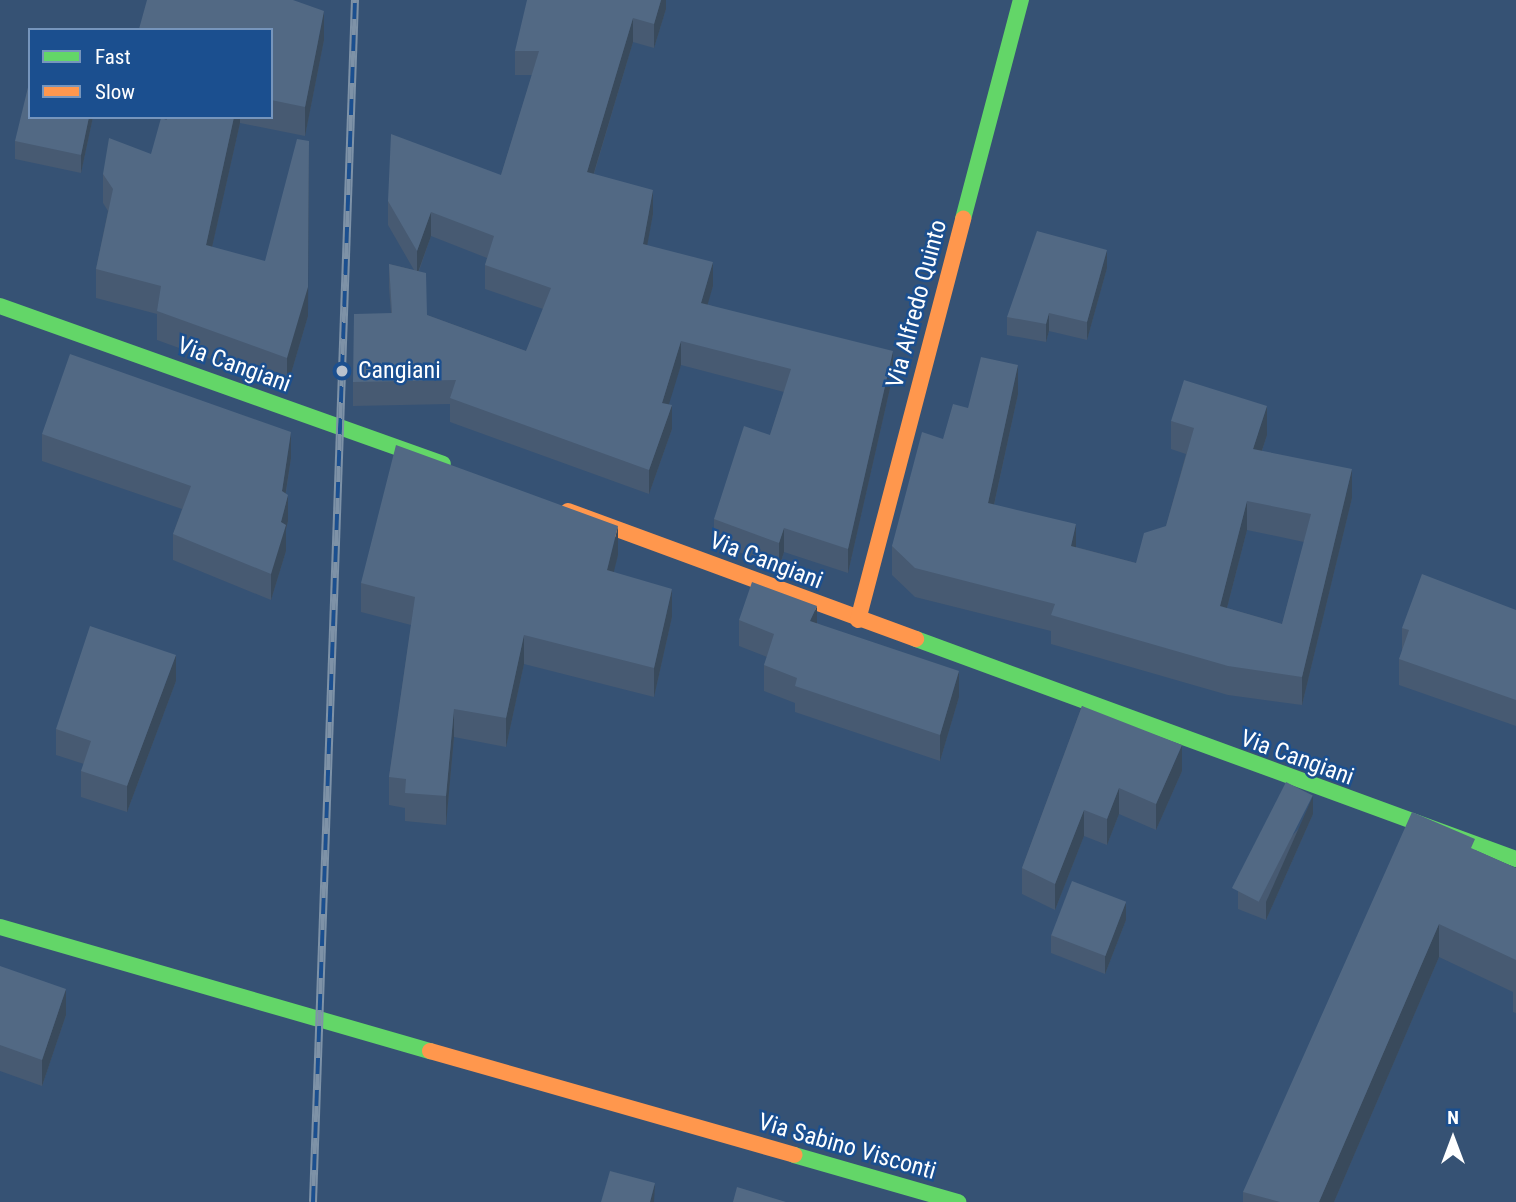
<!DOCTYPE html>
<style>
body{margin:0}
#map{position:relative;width:1516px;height:1202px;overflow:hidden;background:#365274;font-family:"Roboto Condensed",sans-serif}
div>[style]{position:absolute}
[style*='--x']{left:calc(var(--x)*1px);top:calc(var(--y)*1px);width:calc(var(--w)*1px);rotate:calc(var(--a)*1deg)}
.fast>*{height:16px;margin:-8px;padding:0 8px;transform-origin:8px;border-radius:8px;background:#63d668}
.slow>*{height:16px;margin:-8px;padding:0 8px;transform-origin:8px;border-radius:8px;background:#ff974d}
.rail>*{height:8px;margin-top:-4px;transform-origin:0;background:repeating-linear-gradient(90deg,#1b4f8f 0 16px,#7e92a7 0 32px);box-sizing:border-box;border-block:2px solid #7e92a7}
.wall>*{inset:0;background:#475a72}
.shaded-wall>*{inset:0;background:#394a5c}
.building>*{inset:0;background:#526984;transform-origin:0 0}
.dots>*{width:19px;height:19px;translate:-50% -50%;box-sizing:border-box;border:4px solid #1b4f8f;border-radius:50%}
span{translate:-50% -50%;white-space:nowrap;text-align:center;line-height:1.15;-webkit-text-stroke:5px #1b4f8f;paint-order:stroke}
.street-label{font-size:24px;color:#fff}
.poi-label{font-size:24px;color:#fff}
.left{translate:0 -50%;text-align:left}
.legend{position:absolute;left:28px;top:28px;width:245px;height:91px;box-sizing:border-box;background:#1b4f8f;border:2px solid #7695bc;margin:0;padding:9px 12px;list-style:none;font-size:21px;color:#fff}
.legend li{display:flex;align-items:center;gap:14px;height:35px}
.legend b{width:35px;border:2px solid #7695bc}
.north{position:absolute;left:1418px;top:1104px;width:70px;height:70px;-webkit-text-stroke:5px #1b4f8f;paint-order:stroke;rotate:0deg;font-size:19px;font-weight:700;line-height:28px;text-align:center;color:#fff}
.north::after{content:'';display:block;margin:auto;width:24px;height:32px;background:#fff;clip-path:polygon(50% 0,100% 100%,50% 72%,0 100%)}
</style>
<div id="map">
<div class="fast">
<div style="--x:963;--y:219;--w:227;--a:-75.2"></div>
<div style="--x:0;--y:306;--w:470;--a:19.6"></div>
<div style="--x:916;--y:639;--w:639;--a:20.14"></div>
<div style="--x:0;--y:927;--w:448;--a:16.1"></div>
<div style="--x:794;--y:1155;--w:171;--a:16"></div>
</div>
<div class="slow">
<div style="--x:568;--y:511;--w:371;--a:20.2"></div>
<div style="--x:858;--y:620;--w:415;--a:-75.3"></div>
<div style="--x:430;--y:1051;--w:379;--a:15.9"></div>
</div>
<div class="rail">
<div style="--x:313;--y:1202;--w:1203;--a:-88"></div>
</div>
<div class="wall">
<div style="clip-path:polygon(evenodd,666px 0,666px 9px,654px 48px,633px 42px,594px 174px,653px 214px,647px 245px,713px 286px,707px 304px,893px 375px,848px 573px,784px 552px,779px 567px,714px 543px,714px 519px,770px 435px,784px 392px,681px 365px,668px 404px,672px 429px,649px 494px,450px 422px,450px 404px,353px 406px,353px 382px,391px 313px,389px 288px,389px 264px,414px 270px,388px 225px,388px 201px,501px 175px,532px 75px,515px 75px,515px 51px,666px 0,431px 236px,487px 258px,485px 265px,485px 289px,543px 309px,526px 351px,427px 315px,419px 271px,431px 236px)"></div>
<div style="clip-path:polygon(271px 30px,324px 40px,305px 136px,240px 123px,212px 247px,308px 316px,287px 387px,157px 340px,157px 314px,96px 298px,96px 269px,108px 211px,103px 203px,103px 174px,151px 154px,167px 117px,271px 117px)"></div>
<div style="clip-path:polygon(30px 117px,93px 117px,81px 173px,15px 159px,15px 141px)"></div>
<div style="clip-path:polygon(1107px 268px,1087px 340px,1049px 331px,1046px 342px,1007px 335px,1007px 317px)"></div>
<div style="clip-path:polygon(evenodd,1018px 394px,994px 505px,1076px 547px,1136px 563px,1166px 526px,1186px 454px,1171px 449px,1171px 421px,1267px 435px,1262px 451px,1352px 498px,1302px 705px,1228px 695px,1051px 644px,1051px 631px,915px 597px,892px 575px,892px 546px,943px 439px,968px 408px,1018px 394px,1247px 530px,1304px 542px,1282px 624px,1227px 608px,1247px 530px)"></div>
<div style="clip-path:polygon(42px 434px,291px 458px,286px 493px,288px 521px,286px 529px,286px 551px,271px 600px,173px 560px,173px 534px,182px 509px,42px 461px)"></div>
<div style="clip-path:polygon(618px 555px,613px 572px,672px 617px,654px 697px,524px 664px,506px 747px,454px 737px,446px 825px,405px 821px,405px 808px,389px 805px,389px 777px,411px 625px,361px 612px,361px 583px)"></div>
<div style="clip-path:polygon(1516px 610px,1516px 726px,1399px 685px,1399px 659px,1402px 652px,1402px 628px)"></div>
<div style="clip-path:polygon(739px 620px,817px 623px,959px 697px,940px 761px,795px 712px,795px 703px,764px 691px,764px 665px,767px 657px,739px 646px)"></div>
<div style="clip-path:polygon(176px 681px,127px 812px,81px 797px,81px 771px,84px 764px,56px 755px,56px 729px)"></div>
<div style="clip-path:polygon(1082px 706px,1182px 771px,1156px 830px,1119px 814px,1107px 845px,1084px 836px,1055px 910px,1022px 894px,1022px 868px)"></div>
<div style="clip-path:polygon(1313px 814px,1266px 920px,1238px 909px,1238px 891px)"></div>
<div style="clip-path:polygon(1475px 850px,1516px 868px,1516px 1013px,1513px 1012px,1513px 992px,1439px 957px,1334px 1202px,1243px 1202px,1243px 1192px)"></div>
<div style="clip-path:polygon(1126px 920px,1105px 974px,1051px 953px,1051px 935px)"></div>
<div style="clip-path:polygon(0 966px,66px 1015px,42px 1086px,0 1071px)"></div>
</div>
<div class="shaded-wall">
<div style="clip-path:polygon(661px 0,666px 0,666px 9px,654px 48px,654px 24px)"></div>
<div style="clip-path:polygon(324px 11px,324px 40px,305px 136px,305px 107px)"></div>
<div style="clip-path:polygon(633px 18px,633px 42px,587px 196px,587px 172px)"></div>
<div style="clip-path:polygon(89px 117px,93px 117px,81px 173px,81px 155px)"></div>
<div style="clip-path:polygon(234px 117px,240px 117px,240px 123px,206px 274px,206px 245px)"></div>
<div style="clip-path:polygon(309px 141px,308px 316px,287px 387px,287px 358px)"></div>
<div style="clip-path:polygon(653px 190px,653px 214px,643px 268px,643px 244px)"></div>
<div style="clip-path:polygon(431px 212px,431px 236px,417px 275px,417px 251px)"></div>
<div style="clip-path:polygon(1107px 250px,1107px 268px,1087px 340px,1087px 322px)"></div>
<div style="clip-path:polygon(713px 262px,713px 286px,701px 327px,701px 303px)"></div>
<div style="clip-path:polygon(1049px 313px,1049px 331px,1046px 342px,1046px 324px)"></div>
<div style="clip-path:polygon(681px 341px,681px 365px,662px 427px,662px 403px)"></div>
<div style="clip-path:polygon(893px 351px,893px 375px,848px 573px,848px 549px)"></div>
<div style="clip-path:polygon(1018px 365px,1018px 394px,988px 532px,988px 503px)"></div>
<div style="clip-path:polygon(672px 405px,672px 429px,649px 494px,649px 470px)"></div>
<div style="clip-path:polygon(1267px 406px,1267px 435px,1253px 478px,1253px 449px)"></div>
<div style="clip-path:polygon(291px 432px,291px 458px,282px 517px,282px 491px)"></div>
<div style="clip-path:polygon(1352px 469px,1352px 498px,1302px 705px,1302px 677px)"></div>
<div style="clip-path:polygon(288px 495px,288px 521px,286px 529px,286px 551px,271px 600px,271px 574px,281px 522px)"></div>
<div style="clip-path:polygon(1247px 501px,1247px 530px,1220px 635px,1220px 606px)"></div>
<div style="clip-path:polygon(1076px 524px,1076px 553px,1071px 546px)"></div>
<div style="clip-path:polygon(618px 526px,618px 555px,607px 599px,607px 570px)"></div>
<div style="clip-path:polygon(784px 528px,784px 552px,779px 567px,779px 543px)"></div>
<div style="clip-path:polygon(672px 589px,672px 617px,654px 697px,654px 668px)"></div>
<div style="clip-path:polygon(817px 606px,817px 632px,810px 621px)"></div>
<div style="clip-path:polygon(524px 635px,524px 664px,506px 747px,506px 718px)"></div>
<div style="clip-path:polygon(176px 655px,176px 681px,127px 812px,127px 786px)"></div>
<div style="clip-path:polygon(959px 671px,959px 697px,940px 761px,940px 735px)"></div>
<div style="clip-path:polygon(454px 709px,454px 737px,446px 825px,446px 796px)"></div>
<div style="clip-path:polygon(1182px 745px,1182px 771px,1156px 830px,1156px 804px)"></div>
<div style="clip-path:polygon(1119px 788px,1119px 814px,1107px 845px,1107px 819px)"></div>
<div style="clip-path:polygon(1313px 796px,1313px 814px,1266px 920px,1266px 902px)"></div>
<div style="clip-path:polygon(1084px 810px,1084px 836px,1055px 910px,1055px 884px)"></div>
<div style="clip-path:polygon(1126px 902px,1126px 920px,1105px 974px,1105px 956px)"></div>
<div style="clip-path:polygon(1439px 924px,1439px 957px,1334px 1202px,1319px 1202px)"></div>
<div style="clip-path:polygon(66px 989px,66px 1015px,42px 1086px,42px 1060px)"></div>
<div style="clip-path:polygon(655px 1183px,654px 1202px,650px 1202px)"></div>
</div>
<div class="building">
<div style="clip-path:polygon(147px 0,293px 0,324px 11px,305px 107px,271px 100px,271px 30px,140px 30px,139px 29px)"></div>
<div style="clip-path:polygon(527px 0,661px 0,654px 24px,633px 18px,587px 172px,653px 190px,643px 244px,713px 262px,701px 303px,893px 351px,848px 549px,784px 528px,779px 543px,714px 519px,744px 426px,770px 435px,791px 369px,681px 341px,662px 403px,672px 405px,649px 470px,450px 398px,456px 380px,353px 382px,354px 314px,392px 313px,389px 264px,426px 273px,427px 315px,526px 351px,551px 288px,485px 265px,494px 236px,431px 212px,417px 251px,388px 201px,391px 134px,501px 175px,539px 51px,515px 51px)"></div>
<div style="clip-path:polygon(30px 79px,30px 117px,89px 117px,81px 155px,15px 141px)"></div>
<div style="clip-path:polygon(167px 117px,234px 117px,206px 245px,265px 261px,297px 139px,309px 141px,308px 287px,287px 358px,157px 311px,161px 286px,96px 269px,113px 189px,103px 174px,109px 138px,151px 154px,161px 118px,167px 120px)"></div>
<div style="clip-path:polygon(1037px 231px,1107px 250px,1087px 322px,1049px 313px,1046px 324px,1007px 317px)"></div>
<div style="clip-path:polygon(70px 354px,291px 432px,282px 491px,288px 495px,281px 522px,286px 525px,271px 574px,173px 534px,191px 486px,42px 434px)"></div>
<div style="clip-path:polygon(evenodd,981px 357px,1018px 365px,988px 503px,1076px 524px,1071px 546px,1136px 563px,1144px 533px,1166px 526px,1194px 428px,1171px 421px,1184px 380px,1267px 406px,1253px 449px,1352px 469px,1302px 677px,1228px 666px,1051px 615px,1055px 604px,915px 568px,892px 546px,922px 432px,943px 439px,953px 404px,968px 408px,981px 357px,1247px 501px,1311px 514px,1282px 624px,1220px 606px,1247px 501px)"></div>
<div style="clip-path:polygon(396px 445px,618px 526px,607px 570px,672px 589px,654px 668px,524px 635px,506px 718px,454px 709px,446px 796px,405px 793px,406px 779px,389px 777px,415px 597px,361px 583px)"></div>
<div style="clip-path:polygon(1422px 574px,1516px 610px,1516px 700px,1399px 659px,1409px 630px,1402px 628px)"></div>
<div style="clip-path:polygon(752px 582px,817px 606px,810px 621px,959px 671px,940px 735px,795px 686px,797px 678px,764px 665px,774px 634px,739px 620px)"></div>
<div style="clip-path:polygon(90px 626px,176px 655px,127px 786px,81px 771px,91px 741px,56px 729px)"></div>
<div style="clip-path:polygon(1082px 706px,1182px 745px,1156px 804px,1119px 788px,1107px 819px,1084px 810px,1055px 884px,1022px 868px)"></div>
<div style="left:1286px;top:782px;width:30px;height:119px;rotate:27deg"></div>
<div style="clip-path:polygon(1412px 812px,1475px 839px,1471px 848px,1516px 868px,1516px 960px,1439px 924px,1319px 1202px,1280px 1202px,1243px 1192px)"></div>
<div style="left:1072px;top:881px;width:58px;height:58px;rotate:21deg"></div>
<div style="clip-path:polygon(0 966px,66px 989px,42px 1060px,0 1045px)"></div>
<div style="clip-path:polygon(610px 1171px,655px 1183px,650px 1202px,601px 1202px)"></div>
<div style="clip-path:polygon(737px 1187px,786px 1202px,733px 1202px)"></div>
</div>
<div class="dots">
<div style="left:342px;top:371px;background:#b9c2ce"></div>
</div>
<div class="street-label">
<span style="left:917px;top:304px;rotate:-75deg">Via Alfredo Quinto</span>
<span style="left:234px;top:365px;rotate:20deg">Via Cangiani</span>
<span style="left:766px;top:561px;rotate:21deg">Via Cangiani</span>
<span style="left:1297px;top:758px;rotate:20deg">Via Cangiani</span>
<span style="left:847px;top:1147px;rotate:16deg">Via Sabino Visconti</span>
</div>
<div class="poi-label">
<span class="left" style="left:358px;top:371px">Cangiani</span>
</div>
<ul class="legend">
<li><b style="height:9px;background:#63d668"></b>Fast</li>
<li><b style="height:9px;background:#ff974d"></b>Slow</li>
</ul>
<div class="north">N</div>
</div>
